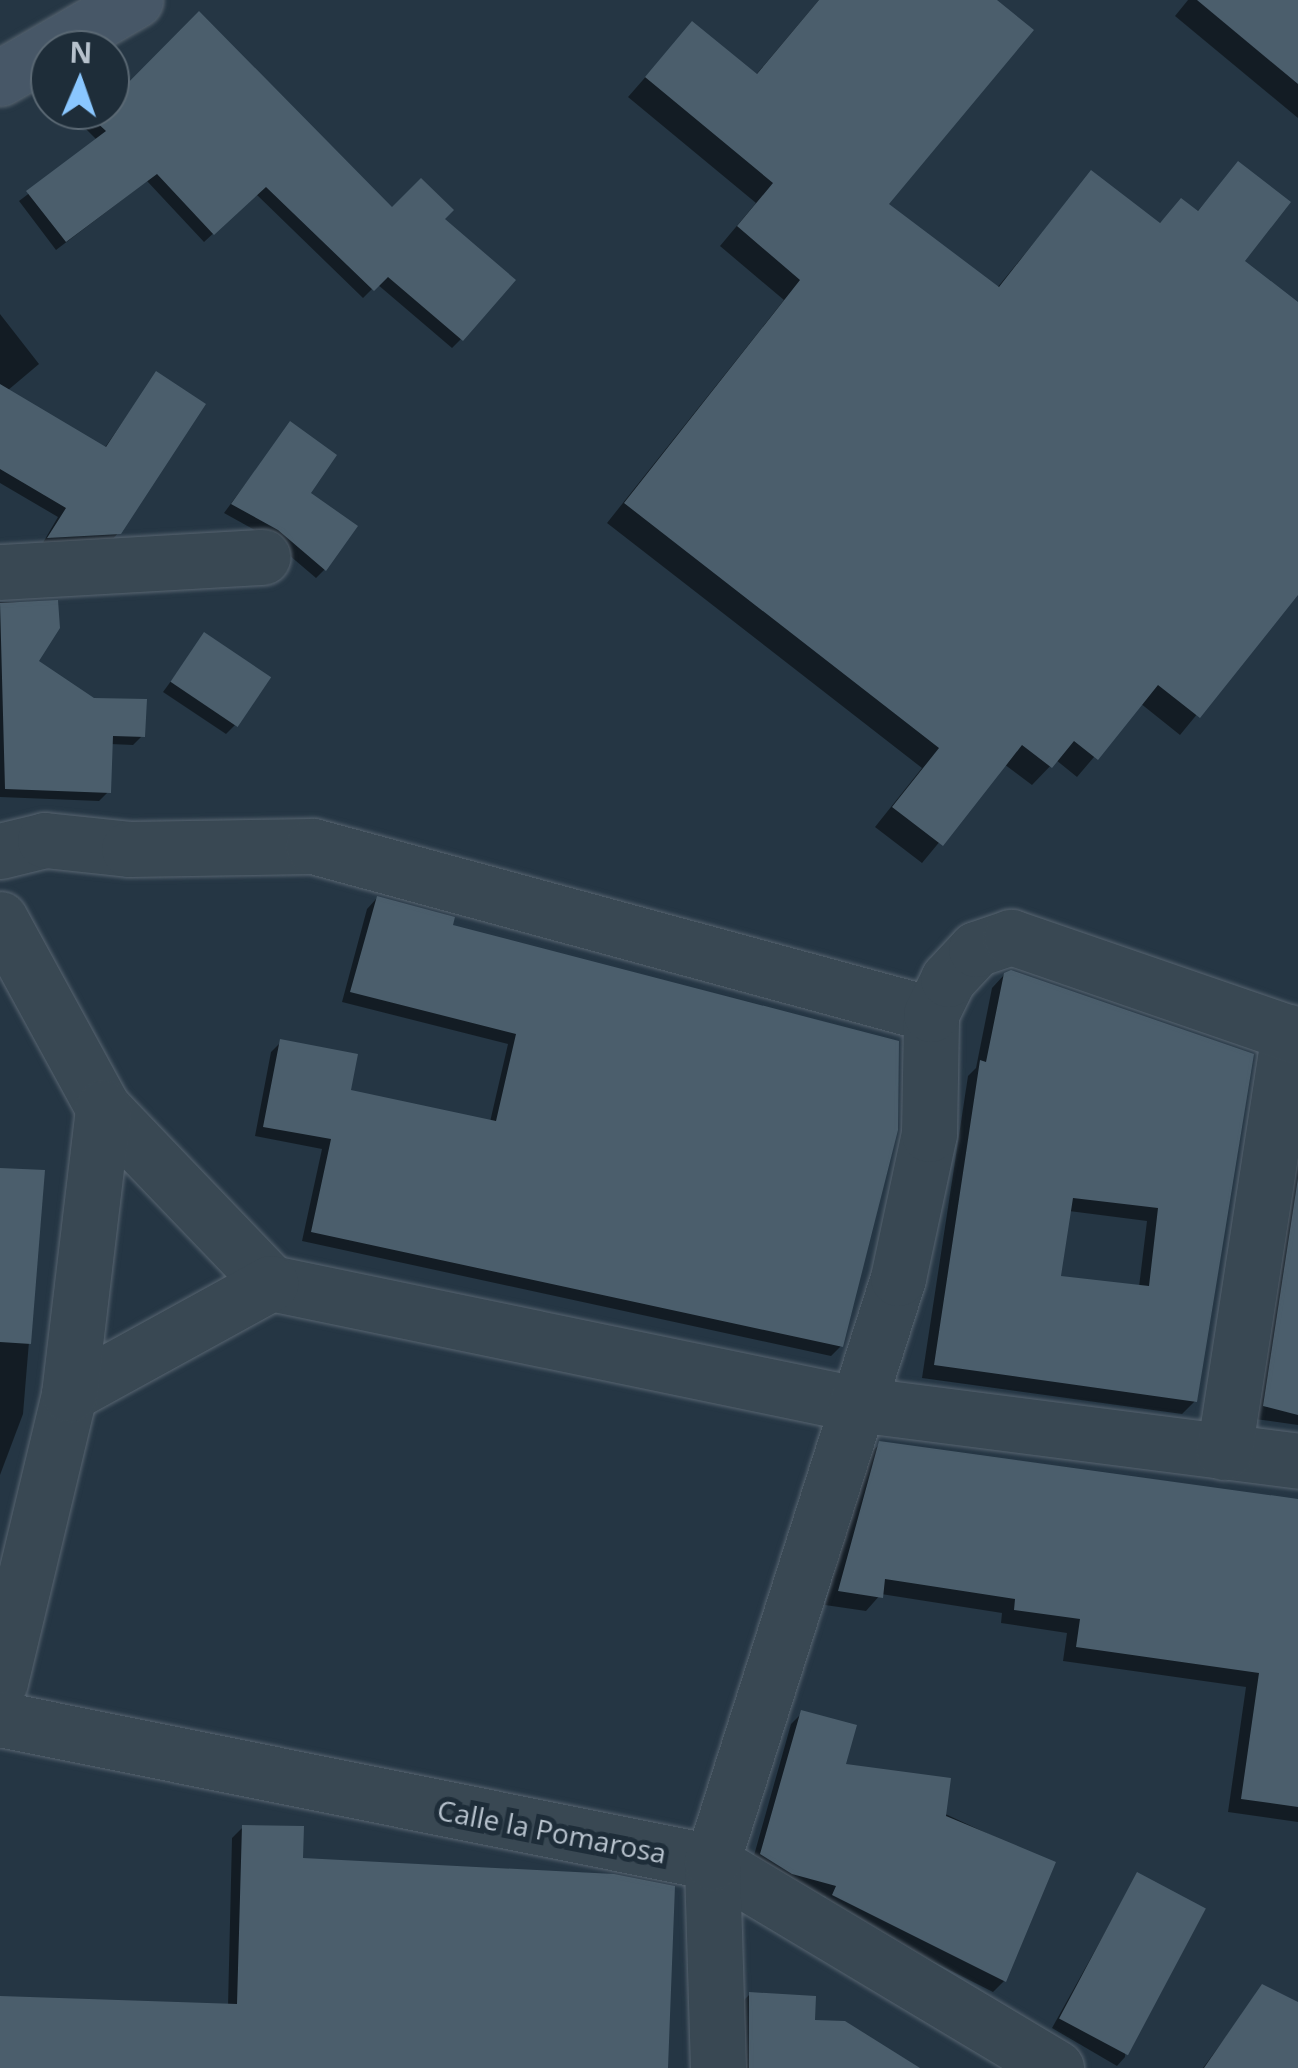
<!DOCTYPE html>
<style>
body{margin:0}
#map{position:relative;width:1298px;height:2068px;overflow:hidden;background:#253644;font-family:"Open Sans",sans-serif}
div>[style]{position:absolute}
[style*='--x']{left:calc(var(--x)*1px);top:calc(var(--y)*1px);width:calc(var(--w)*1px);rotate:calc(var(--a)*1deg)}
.shadow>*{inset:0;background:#0007}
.building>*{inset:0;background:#4b5e6c;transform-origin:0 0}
.roads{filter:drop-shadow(0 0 2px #586571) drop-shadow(0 0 2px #586571)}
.minor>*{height:55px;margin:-27.5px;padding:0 27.5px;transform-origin:27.5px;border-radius:27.5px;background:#394853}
.secondary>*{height:55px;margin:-27.5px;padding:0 27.5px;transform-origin:27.5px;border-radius:27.5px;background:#475767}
span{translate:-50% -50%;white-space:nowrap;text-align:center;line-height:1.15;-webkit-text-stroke:10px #1e2d39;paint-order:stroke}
.street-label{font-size:28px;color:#b7c2cd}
.north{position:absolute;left:30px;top:30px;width:100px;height:100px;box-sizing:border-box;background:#1e2d39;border:2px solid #5b6974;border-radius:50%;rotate:2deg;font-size:28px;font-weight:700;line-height:40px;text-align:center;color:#b7c2cd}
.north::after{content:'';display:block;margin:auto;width:35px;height:45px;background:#8ac7ff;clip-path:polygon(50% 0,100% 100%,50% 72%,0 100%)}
</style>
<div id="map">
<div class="shadow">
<div style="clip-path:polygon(819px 0,993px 0,886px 204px,997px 288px,1091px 173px,1158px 225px,1181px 201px,1196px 213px,1238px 165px,1241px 261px,1298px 306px,1298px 591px,1180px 735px,1140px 703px,1077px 777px,1056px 760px,1032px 785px,1004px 764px,922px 863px,875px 827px,922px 768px,607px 523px,784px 300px,720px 246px,756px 203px,628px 97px,692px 24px,755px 76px)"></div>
<div style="clip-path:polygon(1188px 0,1287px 0,1298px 9px,1298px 118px,1175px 16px)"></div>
<div style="clip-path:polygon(110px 105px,392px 211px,441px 219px,461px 339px,452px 348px,377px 284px,363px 298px,256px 194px,204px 242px,147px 181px,56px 250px,19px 201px,98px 141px,86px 129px)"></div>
<div style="clip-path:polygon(0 314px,39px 364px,7px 391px,104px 449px,156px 374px,119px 532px,110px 542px,41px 546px,58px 517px,0 483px)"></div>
<div style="clip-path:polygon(290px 424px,325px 569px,316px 578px,269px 538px,224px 513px)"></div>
<div style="clip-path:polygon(0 602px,55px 602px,35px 662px,142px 736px,133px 745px,110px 744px,108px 792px,99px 801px,0 797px)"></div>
<div style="clip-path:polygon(204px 636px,235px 725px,226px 734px,163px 692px)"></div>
<div style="clip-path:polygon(377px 898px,450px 927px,841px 1346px,831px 1356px,302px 1241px,322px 1149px,255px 1136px,271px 1052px,281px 1042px,349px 1092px,490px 1122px,508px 1044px,342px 1002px,367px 909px)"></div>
<div style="clip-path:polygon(evenodd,1004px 975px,1246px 1054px,1195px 1401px,1182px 1414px,922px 1378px,968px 1076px,976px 1068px,992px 988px,1004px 975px,1069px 1211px,1147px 1221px,1139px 1287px,1058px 1278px,1069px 1211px)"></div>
<div style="clip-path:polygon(1298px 1129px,1298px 1425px,1255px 1419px)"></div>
<div style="clip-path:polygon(0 1170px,43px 1173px,23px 1414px,0 1475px)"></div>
<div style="clip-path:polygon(880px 1444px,1298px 1503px,1298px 1822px,1228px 1812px,1246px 1687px,1063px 1661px,1067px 1633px,1001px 1623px,1002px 1613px,881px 1594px,866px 1611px,825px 1605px,865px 1458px)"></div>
<div style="clip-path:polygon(802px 1713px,842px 1766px,1053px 1864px,1004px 1981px,993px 1992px,822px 1906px,826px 1897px,781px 1884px,751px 1866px,791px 1724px)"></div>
<div style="clip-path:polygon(243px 1827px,300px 1860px,666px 2068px,0 2068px,0 1999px,228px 2006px,232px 1838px)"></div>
<div style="clip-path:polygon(1137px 1875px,1125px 2057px,1117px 2066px,1052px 2028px)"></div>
<div style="clip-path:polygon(1263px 1987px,1298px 2005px,1298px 2068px,1203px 2068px)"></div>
<div style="clip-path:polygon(750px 1994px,812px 2022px,915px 2068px,736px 2068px,739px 2005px)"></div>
</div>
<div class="building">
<div style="clip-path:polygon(819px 0,997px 0,1034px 30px,889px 204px,999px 287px,1091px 170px,1160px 223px,1181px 198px,1198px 211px,1238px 161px,1291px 202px,1245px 261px,1298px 302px,1298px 595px,1200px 718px,1158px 685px,1098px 760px,1074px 741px,1052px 768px,1022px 745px,943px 846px,892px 807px,939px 748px,624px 503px,800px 280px,737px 226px,773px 183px,645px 77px,692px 21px,757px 74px)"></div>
<div style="clip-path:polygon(1197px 0,1298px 0,1298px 84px)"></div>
<div style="clip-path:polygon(199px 11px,392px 207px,421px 178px,454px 210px,445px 219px,516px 280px,463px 341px,388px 277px,374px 291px,266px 187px,214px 235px,157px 174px,66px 242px,26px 191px,106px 131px,93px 119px,110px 110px,110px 101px)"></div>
<div style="clip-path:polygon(156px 371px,206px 404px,121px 534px,47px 538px,66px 508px,0 469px,0 384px,106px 447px)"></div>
<div style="clip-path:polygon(290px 421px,337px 455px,311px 493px,358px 526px,326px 571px,278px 530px,231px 504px)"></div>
<div style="clip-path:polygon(58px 600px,60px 628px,39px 661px,94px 698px,147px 699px,145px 737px,113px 736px,111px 793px,5px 789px,0 603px)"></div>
<div style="left:204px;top:632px;width:81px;height:60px;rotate:34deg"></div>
<div style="clip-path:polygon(377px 896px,455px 917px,453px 925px,899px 1041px,898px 1130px,843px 1347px,311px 1232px,331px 1139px,263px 1127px,280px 1039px,358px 1054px,351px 1090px,496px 1121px,516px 1034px,350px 992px)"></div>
<div style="clip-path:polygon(evenodd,1011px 970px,1254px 1054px,1197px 1402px,934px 1365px,980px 1060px,986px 1062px,1004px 973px,1011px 970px,1073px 1198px,1158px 1208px,1149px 1286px,1061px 1276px,1073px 1198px)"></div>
<div style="clip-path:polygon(0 1168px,45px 1170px,31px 1344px,0 1342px)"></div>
<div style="clip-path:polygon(1298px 1178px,1298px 1415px,1263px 1406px)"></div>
<div style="clip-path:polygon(879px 1441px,1298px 1499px,1298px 1807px,1241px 1799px,1259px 1673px,1076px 1647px,1080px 1619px,1014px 1610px,1015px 1599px,885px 1579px,883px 1598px,838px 1591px)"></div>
<div style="clip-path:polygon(801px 1710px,857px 1725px,846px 1764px,951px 1778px,946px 1816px,1056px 1862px,1006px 1982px,832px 1895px,836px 1886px,792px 1874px,760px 1854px)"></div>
<div style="clip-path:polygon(242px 1825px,304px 1826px,303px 1858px,614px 1874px,675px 1886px,668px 2068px,0 2068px,0 1996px,237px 2004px)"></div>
<div style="left:1137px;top:1872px;width:78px;height:166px;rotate:28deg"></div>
<div style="clip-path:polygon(1262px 1984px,1298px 2002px,1298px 2068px,1204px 2068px)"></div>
<div style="clip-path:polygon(749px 1992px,816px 1996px,815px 2020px,845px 2021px,920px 2068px,749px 2068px)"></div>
</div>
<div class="roads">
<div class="minor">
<div style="--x:0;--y:572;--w:263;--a:-3.3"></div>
<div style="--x:0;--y:851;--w:46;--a:-13.7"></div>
<div style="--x:45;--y:840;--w:84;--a:6.1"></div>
<div style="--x:129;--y:849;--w:184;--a:-0.9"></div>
<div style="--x:313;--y:846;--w:640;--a:15.21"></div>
<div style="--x:0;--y:919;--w:215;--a:61.4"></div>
<div style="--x:103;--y:1108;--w:243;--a:46.2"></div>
<div style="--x:271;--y:1283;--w:597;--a:11.69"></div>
<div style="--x:856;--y:1404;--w:446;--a:7.3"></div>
<div style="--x:69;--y:1394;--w:230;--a:-28.8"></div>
<div style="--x:1224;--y:1452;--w:425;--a:-81.2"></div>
<div style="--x:0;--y:1682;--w:296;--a:-76.5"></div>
<div style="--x:69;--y:1394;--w:288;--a:-83.2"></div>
<div style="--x:0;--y:1719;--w:726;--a:11.36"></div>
<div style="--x:712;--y:1862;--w:401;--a:30.9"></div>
<div style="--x:718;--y:2068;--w:206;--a:-91.7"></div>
<div style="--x:712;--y:1862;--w:613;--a:-72.33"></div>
<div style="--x:898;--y:1278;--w:147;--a:-77.9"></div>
<div style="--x:929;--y:1134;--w:120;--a:-89"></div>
<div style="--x:931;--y:1014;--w:39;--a:-64"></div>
<div style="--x:948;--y:979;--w:41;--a:-47"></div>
<div style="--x:976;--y:949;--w:37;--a:-19"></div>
<div style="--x:1011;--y:937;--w:304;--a:19"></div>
</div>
<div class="secondary">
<div style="--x:0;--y:78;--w:156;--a:-30"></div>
</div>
</div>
<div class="street-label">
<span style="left:552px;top:1831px;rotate:11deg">Calle la Pomarosa</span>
</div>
<div class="north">N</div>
</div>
